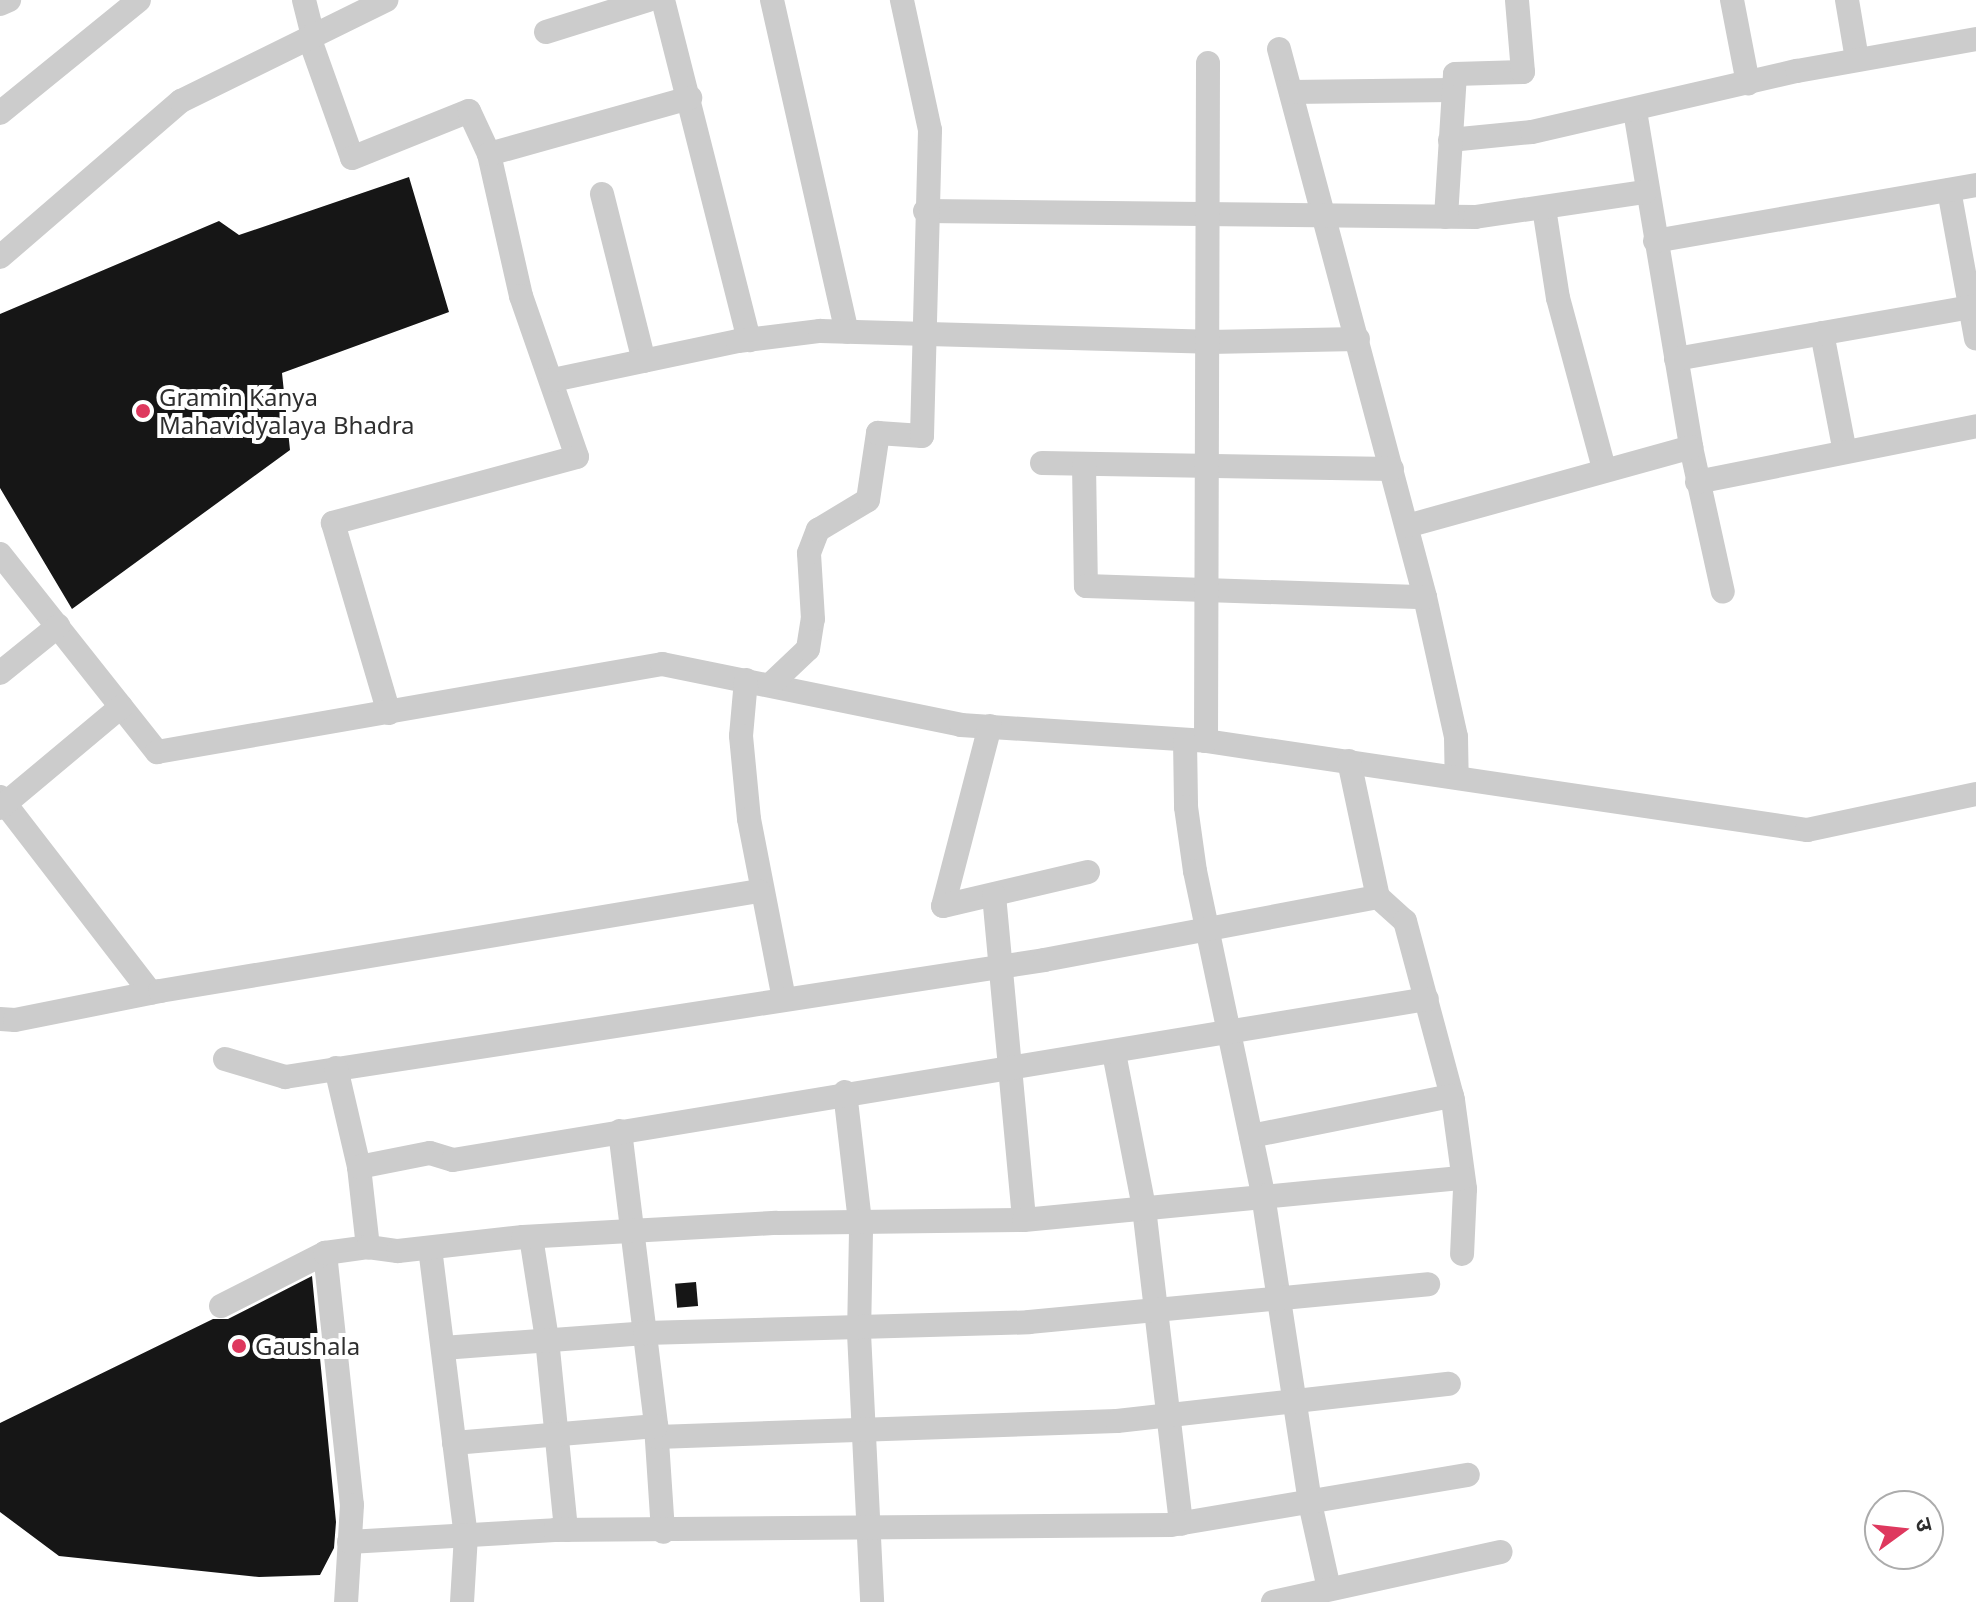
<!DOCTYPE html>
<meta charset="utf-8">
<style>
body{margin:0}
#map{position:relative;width:1976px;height:1602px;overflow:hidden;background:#fff;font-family:"Noto Sans","Noto Sans Devanagari",sans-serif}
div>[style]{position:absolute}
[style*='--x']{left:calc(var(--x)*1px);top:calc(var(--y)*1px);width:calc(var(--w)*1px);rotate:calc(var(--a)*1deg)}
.building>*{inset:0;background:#161616;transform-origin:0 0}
.minor>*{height:24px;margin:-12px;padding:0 12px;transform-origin:12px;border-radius:12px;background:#ccc}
.dots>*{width:22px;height:22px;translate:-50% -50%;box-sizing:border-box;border:4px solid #fff;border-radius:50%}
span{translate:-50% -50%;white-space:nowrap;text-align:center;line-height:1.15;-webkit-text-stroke:8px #fff;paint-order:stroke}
.poi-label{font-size:24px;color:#2f2f2f}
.left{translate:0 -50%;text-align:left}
.north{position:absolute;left:1864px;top:1490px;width:80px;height:80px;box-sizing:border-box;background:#fff;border:2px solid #acacac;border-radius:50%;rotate:75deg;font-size:22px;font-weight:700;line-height:32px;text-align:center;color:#2f2f2f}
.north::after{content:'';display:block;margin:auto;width:28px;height:36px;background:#de385e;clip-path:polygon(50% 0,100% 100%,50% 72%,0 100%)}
</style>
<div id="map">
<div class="building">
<div style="clip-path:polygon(409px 177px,449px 312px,282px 373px,290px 450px,72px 609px,0 488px,0 314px,219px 221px,239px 235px)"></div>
<div style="clip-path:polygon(312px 1276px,336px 1522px,334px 1548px,320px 1575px,259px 1577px,59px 1556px,0 1512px,0 1423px,213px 1319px,228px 1319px)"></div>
<div style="left:696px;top:1282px;width:24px;height:21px;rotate:85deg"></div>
</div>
<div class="minor">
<div style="--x:304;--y:0;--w:36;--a:76"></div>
<div style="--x:663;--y:0;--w:351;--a:75.8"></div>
<div style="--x:772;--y:0;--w:340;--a:77.3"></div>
<div style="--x:1732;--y:0;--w:85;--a:79.1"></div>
<div style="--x:1847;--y:0;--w:60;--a:80.4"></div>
<div style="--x:0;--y:4;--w:10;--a:-24"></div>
<div style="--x:546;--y:32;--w:107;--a:-17.4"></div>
<div style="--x:309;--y:37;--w:128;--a:70.4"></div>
<div style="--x:352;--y:158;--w:126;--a:-21.9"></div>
<div style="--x:469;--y:111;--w:47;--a:65.1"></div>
<div style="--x:489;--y:154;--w:146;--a:77.3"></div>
<div style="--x:521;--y:296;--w:170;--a:70.8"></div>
<div style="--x:577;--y:457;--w:253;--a:164.9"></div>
<div style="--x:333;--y:523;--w:198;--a:73.6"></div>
<div style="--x:1279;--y:49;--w:567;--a:75.08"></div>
<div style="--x:1425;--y:597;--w:143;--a:77.5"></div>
<div style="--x:1456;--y:737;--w:39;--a:89"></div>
<div style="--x:1291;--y:92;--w:161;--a:-0.7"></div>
<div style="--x:1635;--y:111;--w:341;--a:80.5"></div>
<div style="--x:1691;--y:447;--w:148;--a:77.6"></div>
<div style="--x:0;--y:113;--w:179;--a:-39.1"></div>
<div style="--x:1450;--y:140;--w:82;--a:-5.6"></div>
<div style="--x:1532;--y:132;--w:272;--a:-13"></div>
<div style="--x:1797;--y:71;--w:182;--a:-10.1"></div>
<div style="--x:489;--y:154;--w:209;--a:-15.6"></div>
<div style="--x:1949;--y:190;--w:151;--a:79.7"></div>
<div style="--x:602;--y:194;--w:172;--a:75.9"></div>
<div style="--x:1544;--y:208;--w:91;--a:81.2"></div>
<div style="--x:1558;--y:298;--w:177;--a:74.9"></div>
<div style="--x:925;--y:211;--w:550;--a:0.63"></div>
<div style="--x:1475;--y:217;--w:172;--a:-8.4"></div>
<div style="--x:1446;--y:217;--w:143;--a:-86.4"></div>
<div style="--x:1455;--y:74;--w:68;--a:-1.7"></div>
<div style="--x:1523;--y:72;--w:72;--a:-94.8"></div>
<div style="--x:1655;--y:241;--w:326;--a:-9.9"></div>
<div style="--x:0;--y:257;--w:239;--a:-40.8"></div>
<div style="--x:181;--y:101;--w:229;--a:-26.2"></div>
<div style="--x:1822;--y:333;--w:121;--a:79.1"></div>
<div style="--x:1676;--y:359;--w:305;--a:-10"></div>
<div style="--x:553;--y:380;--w:189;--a:-11.9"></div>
<div style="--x:738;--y:341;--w:83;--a:-7"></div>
<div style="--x:820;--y:331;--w:389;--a:1.6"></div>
<div style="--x:1209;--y:342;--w:149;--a:-1.2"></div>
<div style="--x:1042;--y:463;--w:350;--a:1"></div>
<div style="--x:1084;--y:464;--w:122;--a:89.1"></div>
<div style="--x:1086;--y:586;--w:339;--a:1.9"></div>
<div style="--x:1697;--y:482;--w:285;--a:-11.3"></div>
<div style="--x:1407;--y:526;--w:295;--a:-15.5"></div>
<div style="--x:0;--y:554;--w:253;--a:51.6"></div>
<div style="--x:157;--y:752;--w:513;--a:-9.88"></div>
<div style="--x:662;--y:664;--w:305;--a:11.5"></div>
<div style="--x:961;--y:725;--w:246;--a:3.7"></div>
<div style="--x:1206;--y:741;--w:608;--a:8.42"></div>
<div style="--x:1807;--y:830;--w:173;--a:-12"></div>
<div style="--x:0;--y:673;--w:75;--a:-39"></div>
<div style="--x:746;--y:680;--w:56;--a:95.1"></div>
<div style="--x:741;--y:736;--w:83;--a:84.5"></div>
<div style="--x:749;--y:819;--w:183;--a:79"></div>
<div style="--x:770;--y:685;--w:52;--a:-43.5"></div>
<div style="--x:808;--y:649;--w:30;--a:-81"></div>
<div style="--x:813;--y:619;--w:66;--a:-93.5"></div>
<div style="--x:809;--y:553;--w:25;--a:-69"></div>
<div style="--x:818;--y:530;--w:58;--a:-31"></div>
<div style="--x:868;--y:500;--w:68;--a:-81.5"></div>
<div style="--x:878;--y:433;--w:44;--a:3.9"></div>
<div style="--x:922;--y:436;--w:306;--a:-88.5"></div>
<div style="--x:930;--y:130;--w:133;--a:-102.2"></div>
<div style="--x:990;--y:726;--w:186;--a:104.6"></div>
<div style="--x:943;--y:906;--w:149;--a:-13.2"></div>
<div style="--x:1185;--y:740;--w:67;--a:89.1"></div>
<div style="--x:1186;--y:807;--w:65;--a:82"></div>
<div style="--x:1195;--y:871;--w:331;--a:78.1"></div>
<div style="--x:1263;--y:1195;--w:312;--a:81.3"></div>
<div style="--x:1310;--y:1503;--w:88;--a:77.5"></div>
<div style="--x:1206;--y:741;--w:678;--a:-89.83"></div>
<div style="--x:1349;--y:761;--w:139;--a:78"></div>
<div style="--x:1378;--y:897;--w:36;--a:42"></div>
<div style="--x:1405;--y:921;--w:185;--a:75"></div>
<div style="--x:1453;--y:1100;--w:90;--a:82.3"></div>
<div style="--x:1465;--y:1189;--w:65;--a:92.6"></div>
<div style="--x:0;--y:797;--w:247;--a:52.4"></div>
<div style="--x:0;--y:808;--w:158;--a:-39.9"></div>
<div style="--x:994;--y:895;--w:326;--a:84.7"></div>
<div style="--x:0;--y:1019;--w:15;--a:4"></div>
<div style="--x:15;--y:1020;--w:148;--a:-11.3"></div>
<div style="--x:160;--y:991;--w:607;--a:-9.48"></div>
<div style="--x:1114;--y:1053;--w:158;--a:79"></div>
<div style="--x:1144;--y:1208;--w:318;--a:83.3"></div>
<div style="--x:225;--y:1059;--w:63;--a:16.7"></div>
<div style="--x:285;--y:1077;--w:768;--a:-8.76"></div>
<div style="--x:1044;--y:960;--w:340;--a:-10.7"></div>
<div style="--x:336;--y:1068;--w:102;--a:76.9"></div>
<div style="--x:359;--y:1167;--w:81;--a:83.6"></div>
<div style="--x:845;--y:1092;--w:140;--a:83.4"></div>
<div style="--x:861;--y:1231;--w:102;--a:91.1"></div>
<div style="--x:859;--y:1333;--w:269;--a:87.2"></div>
<div style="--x:620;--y:1131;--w:297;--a:83"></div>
<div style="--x:656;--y:1426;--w:106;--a:86.2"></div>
<div style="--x:1251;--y:1136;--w:205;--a:-11.3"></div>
<div style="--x:359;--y:1167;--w:72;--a:-11.2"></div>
<div style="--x:430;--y:1153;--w:24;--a:17"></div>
<div style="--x:453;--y:1160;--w:987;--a:-9.39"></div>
<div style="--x:531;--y:1237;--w:103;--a:81.1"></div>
<div style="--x:547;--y:1339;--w:192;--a:84.3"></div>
<div style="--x:430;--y:1248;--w:289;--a:82.9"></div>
<div style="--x:466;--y:1535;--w:67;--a:93.4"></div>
<div style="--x:325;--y:1253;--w:253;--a:83.9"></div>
<div style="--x:352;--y:1505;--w:97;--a:93.5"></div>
<div style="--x:221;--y:1306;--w:117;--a:-27"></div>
<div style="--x:325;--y:1253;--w:43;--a:-7.9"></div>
<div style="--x:368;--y:1247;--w:30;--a:8"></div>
<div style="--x:398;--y:1251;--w:126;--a:-6.4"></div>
<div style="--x:523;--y:1237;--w:254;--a:-3.2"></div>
<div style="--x:777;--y:1223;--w:247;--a:-0.7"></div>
<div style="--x:1024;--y:1220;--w:441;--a:-5.5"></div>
<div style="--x:443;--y:1348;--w:203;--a:-4.2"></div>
<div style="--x:645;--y:1333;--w:384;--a:-1.6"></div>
<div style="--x:1029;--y:1322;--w:401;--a:-5.4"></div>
<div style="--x:657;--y:1437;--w:460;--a:-2"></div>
<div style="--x:1117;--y:1421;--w:334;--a:-6.4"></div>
<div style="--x:454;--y:1443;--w:203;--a:-4.8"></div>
<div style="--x:349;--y:1542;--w:206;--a:-3.3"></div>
<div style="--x:555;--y:1530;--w:616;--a:-0.47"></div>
<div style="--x:1171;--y:1525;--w:301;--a:-9.6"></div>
<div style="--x:1273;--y:1602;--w:233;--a:-12.4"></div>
</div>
<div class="dots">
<div style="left:143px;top:411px;background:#de385e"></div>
<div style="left:239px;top:1346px;background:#de385e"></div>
</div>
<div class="poi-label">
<span class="left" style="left:159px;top:411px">Gramin Kanya<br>Mahavidyalaya Bhadra</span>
<span class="left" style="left:255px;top:1346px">Gaushala</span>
</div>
<div class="north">उ</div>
</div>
